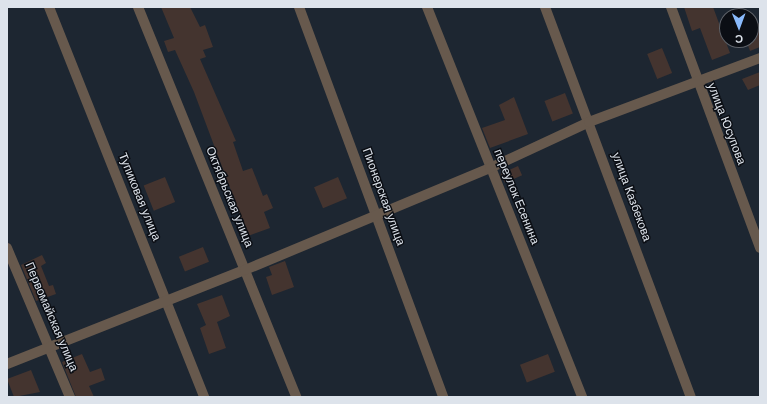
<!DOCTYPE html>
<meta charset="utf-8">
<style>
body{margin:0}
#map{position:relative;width:767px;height:404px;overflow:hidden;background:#1d2631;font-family:"DM Sans",sans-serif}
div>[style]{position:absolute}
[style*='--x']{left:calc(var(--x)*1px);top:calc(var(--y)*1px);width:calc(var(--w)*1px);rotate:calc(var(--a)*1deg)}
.building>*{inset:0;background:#44342f;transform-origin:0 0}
.minor>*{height:10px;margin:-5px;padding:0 5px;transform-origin:5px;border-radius:5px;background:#67594d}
span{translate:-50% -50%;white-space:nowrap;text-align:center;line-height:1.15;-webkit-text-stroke:3px #0b0e14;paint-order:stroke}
.street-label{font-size:12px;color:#dde3eb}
.frame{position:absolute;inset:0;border:8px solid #dde3eb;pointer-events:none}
.north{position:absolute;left:719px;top:8px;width:40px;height:40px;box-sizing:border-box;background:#0b0e14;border:1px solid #5f636a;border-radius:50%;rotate:179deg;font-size:11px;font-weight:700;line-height:16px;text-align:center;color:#dde3eb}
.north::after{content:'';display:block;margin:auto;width:14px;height:18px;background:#89bafc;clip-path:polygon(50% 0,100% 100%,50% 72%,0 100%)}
</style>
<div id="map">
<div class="building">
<div style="clip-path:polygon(161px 7px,190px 7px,200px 27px,205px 25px,213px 47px,203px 50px,206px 57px,200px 59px,236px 141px,233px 142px,243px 171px,252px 168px,263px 196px,267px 194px,273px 208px,264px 212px,270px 228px,248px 236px,194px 92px,175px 50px,168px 52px,164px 41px,174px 38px)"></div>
<div style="clip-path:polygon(684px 7px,713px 7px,730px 53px,712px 60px,700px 28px,692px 31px)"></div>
<div style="clip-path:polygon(760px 23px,760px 47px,750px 51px,746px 40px,751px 40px,751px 26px)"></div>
<div style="left:662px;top:48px;width:27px;height:16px;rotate:68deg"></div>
<div style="clip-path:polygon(760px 72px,760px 85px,748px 90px,742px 79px)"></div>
<div style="left:565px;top:93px;width:22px;height:22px;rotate:69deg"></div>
<div style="clip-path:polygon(514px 97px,528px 134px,490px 148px,482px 128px,505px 120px,499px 105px)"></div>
<div style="left:518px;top:166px;width:10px;height:19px;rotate:66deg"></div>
<div style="left:165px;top:177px;width:27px;height:23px;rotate:68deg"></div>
<div style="left:338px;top:177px;width:23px;height:26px;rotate:67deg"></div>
<div style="left:203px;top:247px;width:16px;height:26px;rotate:68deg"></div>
<div style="clip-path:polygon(42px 255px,46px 263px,41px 266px,49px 286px,53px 285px,56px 294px,36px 301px,21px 265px)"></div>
<div style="clip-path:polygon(285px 261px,294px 287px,272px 295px,266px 277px,272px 275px,269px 267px)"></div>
<div style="clip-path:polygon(222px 295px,230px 316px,217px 322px,226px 348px,209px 354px,200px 328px,206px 325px,197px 304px)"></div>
<div style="clip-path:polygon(82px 354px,90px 372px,101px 368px,105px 380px,89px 386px,94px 397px,76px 397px,62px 362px)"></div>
<div style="left:548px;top:354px;width:19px;height:30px;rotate:69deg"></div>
<div style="clip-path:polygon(31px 370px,40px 392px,14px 397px,7px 379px)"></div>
</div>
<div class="minor">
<div style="--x:49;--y:7;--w:420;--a:68.3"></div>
<div style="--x:138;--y:7;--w:421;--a:67.9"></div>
<div style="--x:299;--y:7;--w:416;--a:69.7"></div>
<div style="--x:427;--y:7;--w:420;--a:68.3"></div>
<div style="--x:545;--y:7;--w:416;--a:69.5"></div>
<div style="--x:671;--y:7;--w:257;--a:69.7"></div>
<div style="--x:7;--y:248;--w:162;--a:67.1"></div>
<div style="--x:7;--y:364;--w:256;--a:-21.6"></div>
<div style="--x:245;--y:270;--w:265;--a:-22.6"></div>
<div style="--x:490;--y:168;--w:109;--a:-24.9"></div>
<div style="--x:589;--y:122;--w:183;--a:-20.5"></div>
</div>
<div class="street-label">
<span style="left:726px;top:124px;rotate:69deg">улица Юсупова</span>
<span style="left:139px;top:197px;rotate:68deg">Тупиковая улица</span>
<span style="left:229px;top:197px;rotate:68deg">Октябрьская улица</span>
<span style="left:383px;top:197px;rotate:70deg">Пионерская улица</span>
<span style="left:516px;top:197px;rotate:68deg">переулок Есенина</span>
<span style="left:631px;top:197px;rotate:70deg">улица Казбекова</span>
<span style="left:51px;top:317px;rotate:67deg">Первомайская улица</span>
</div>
<div class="frame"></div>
<div class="north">С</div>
</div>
